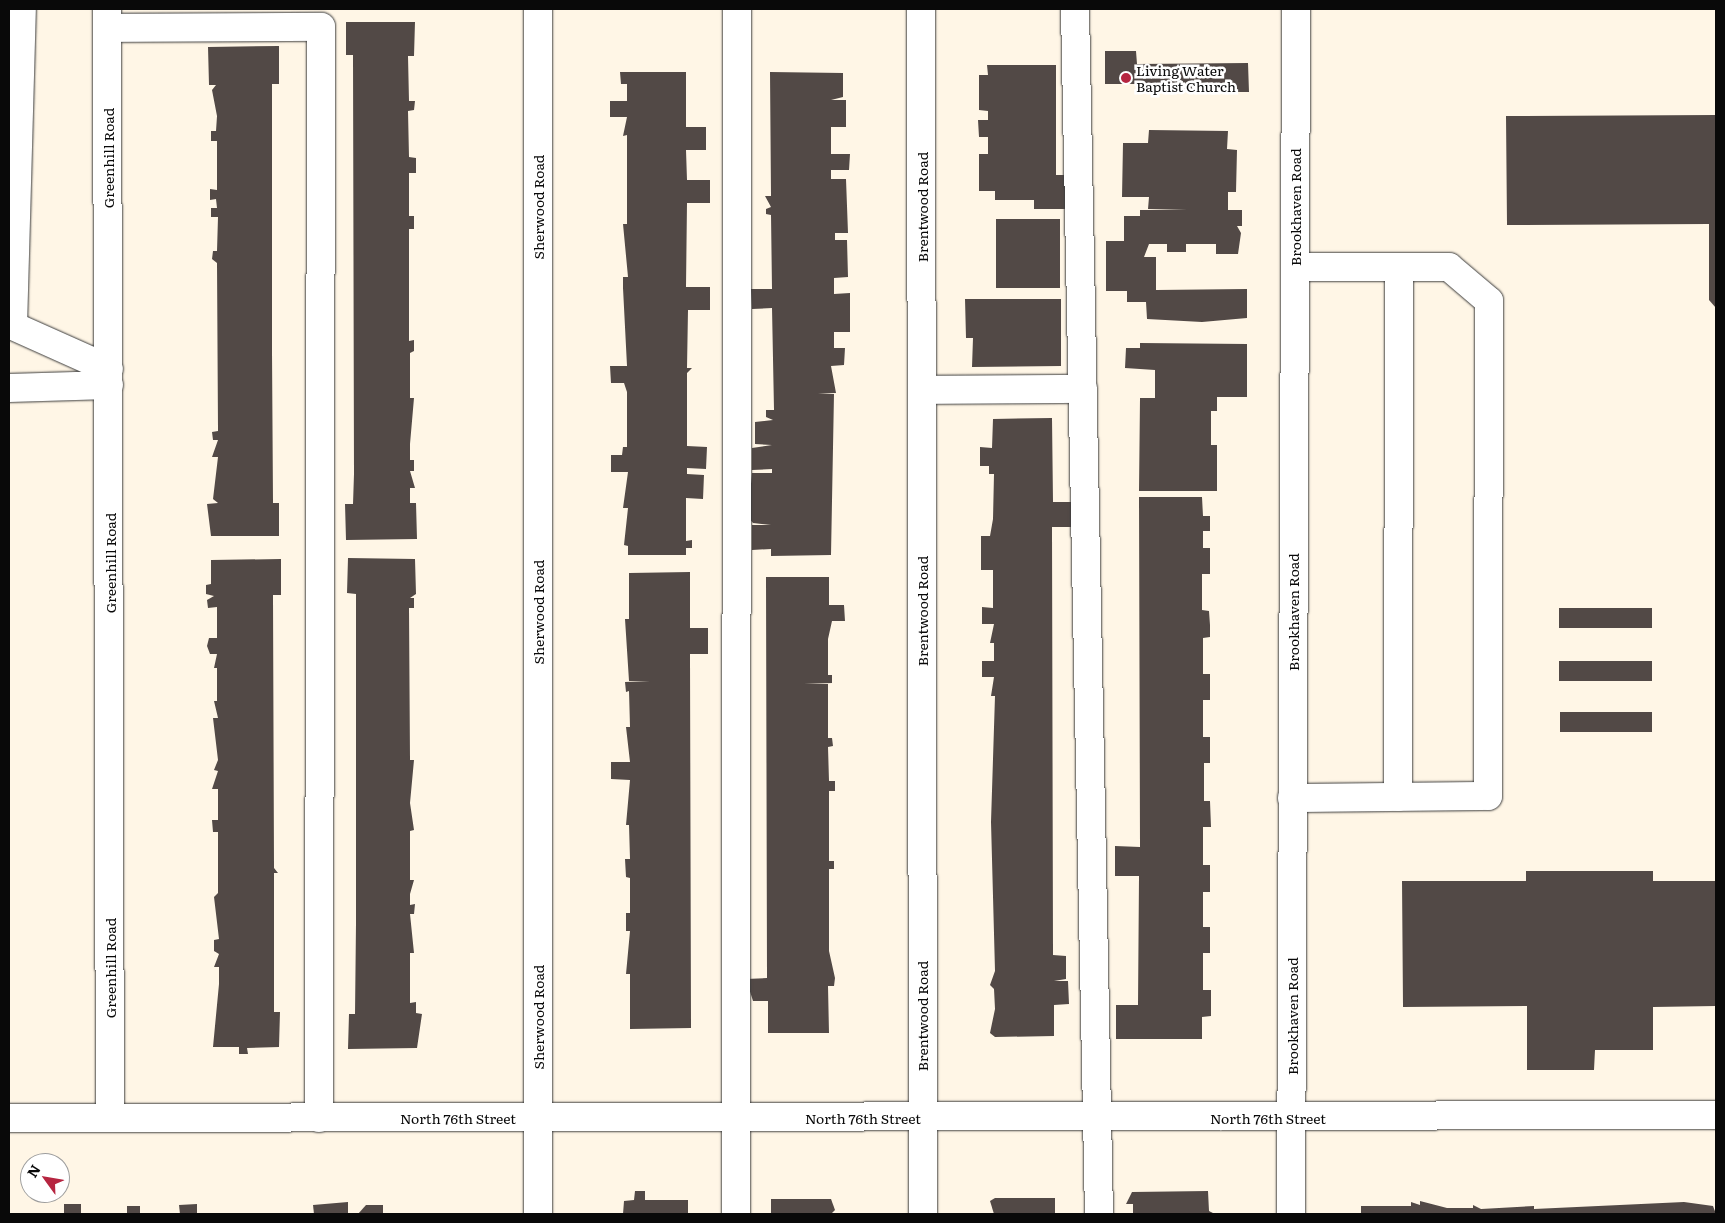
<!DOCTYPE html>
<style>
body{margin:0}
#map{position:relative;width:1725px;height:1223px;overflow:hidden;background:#fff6e6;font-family:Literata,serif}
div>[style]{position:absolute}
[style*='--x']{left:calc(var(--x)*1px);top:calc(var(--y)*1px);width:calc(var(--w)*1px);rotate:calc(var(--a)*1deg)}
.building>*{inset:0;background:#524946;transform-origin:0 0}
.roads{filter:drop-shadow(0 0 1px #3c3c3c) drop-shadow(0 0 1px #3c3c3c)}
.minor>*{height:28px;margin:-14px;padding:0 14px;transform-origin:14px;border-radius:14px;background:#fff}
.dots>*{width:14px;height:14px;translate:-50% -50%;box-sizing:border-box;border:2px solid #fff;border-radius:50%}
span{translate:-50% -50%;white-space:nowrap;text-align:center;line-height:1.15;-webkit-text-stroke:5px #fff;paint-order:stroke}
.poi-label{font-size:14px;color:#090909}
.left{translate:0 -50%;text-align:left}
.street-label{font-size:14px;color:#090909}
.frame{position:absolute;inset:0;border:10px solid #090909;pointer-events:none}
.north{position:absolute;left:20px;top:1153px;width:50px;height:50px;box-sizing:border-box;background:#fff;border:1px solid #9d9d9d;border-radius:50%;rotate:302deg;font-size:14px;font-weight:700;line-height:20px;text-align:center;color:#090909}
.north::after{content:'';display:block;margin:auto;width:18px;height:22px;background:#b62540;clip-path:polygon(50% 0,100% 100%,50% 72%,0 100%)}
</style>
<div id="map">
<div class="building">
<div style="clip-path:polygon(346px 22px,415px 22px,414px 56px,408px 56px,409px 101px,415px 101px,414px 110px,408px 111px,409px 157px,416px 158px,416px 173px,409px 173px,409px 216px,414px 216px,414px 229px,409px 229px,409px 341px,414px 340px,414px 351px,410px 353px,410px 398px,414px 398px,410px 444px,410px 460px,414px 460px,414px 471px,410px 471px,415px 488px,410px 488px,410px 503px,416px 503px,417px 539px,346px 540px,345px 504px,353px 504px,354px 474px,353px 55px,346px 55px)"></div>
<div style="clip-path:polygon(279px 46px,279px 84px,272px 84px,272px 351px,273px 503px,279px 503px,279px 536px,211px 536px,207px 504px,218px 503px,213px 499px,218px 457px,212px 457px,218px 440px,213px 440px,212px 432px,218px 431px,217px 263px,212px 259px,213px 251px,217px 251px,218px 217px,211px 217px,211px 208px,217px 208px,216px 199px,210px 200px,210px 189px,217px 190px,217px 141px,211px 141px,211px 131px,216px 131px,217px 116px,212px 90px,216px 85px,209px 85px,208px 47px)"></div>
<div style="clip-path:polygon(1105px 51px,1136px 51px,1137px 64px,1248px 63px,1249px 92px,1137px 92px,1136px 84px,1105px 84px)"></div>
<div style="clip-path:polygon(987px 65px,1056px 65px,1056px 175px,1067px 175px,1067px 209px,1034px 209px,1034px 200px,995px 200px,995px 191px,979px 191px,979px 154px,988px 154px,988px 137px,979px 137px,978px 120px,988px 120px,988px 111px,979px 110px,979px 75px,988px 75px)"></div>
<div style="clip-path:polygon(620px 72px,686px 72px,686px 127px,706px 127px,706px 150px,686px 150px,687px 180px,710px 180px,710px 203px,687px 203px,686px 287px,710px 287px,710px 310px,688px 310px,687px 368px,692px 368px,687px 373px,687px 446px,707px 447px,706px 469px,687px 468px,687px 474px,704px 475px,703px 499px,686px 498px,686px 541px,692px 540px,692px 548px,686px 548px,686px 555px,628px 555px,628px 546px,624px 545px,628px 508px,623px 508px,628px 472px,611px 472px,611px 455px,622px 455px,623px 447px,627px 447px,627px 392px,624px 383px,611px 383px,610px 366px,627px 366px,623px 288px,623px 277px,628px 277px,623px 224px,627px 224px,627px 135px,623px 136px,627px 117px,610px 117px,610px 101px,627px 101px,627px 84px,621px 84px)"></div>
<div style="clip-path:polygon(770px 72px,843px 73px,843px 97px,831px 100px,846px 100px,846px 127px,831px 127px,831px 154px,850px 154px,849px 170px,831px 170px,831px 179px,846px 179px,848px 233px,835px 233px,835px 240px,847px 240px,848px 277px,834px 278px,834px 294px,850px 293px,850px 332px,834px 332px,834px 348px,845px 348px,844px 365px,831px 366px,836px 393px,818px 393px,834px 394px,831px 555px,771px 556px,771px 549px,752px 550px,752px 525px,771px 525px,753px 523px,748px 517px,752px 473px,772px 473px,772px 469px,752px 470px,752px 448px,772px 445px,755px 444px,755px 422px,773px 420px,766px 417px,766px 410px,774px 410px,772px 308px,752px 309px,751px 289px,772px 289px,771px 215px,766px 214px,766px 209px,771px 207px,765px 196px,771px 196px)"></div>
<div style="clip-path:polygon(1716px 115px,1716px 308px,1709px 300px,1709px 224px,1507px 225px,1506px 116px)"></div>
<div style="clip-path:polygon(1149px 130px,1228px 131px,1227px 149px,1237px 150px,1236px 192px,1228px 192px,1228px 210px,1242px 210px,1242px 226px,1237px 226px,1241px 233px,1238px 254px,1216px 254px,1216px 244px,1186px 244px,1186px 252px,1167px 252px,1167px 244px,1149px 244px,1144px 257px,1156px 257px,1156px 290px,1247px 289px,1247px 318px,1202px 322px,1147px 319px,1146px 302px,1127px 302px,1127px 291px,1106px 291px,1106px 241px,1124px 241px,1124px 216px,1140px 216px,1140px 210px,1187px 210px,1148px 209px,1149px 197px,1122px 197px,1123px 143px,1148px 143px)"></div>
<div style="left:996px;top:219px;width:64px;height:69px"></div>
<div style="clip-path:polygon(965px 299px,1061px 299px,1061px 366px,972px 367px,973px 338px,966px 338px)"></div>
<div style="clip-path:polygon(1140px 343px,1247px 344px,1247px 397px,1217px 397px,1217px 411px,1211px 411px,1211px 445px,1217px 445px,1217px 491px,1139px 491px,1140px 398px,1155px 398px,1155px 370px,1125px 368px,1126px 348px,1140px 348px)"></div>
<div style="clip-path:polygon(1052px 418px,1053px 502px,1071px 502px,1071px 527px,1052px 527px,1053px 955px,1066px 956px,1066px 979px,1054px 981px,1068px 981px,1069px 1004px,1054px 1005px,1054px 1036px,995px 1037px,990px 1033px,995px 1009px,994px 989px,990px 985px,995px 971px,991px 822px,995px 696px,991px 696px,994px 677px,982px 677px,982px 661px,994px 661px,994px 643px,990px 643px,994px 624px,982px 624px,982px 607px,993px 608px,993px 570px,981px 570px,981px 536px,990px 536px,993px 519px,994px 474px,989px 474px,989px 466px,980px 466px,980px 447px,992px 448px,993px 419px)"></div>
<div style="clip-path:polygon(1139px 497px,1202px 497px,1203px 516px,1210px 516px,1210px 531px,1203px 531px,1203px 548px,1210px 548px,1210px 574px,1202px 574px,1202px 610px,1209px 611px,1210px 625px,1210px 637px,1203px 638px,1203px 674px,1210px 674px,1210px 700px,1203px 700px,1203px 737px,1210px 737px,1210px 763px,1204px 763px,1204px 801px,1210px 801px,1211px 827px,1203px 827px,1203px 865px,1210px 865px,1210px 892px,1203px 892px,1203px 927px,1210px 927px,1210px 953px,1203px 953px,1203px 990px,1211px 990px,1211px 1016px,1202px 1017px,1202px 1039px,1116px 1039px,1116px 1005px,1138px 1005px,1139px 876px,1115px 876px,1115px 846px,1140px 847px)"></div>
<div style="clip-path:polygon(348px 558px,415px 559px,416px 594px,410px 598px,414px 598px,414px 608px,409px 608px,410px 760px,414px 760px,410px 803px,414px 830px,410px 831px,410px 880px,414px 880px,410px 894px,410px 905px,415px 904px,414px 914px,410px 914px,414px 953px,410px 953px,410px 1003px,416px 1002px,416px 1013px,422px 1014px,417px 1048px,348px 1049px,349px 1014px,355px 1014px,356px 923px,356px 594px,347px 593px)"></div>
<div style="clip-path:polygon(281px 559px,281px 595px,273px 595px,274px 868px,278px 873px,274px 873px,274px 1012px,280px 1012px,279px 1047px,247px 1048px,248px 1054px,239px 1054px,239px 1047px,213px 1047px,219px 984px,219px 967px,214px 967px,219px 954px,214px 951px,214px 940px,219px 939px,214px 897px,218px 893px,218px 832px,213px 832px,212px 820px,218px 820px,218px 789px,212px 789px,218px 771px,214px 770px,218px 760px,213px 718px,218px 718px,214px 701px,217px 701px,217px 668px,214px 668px,217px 654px,210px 654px,207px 646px,209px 638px,217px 638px,217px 607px,208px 608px,207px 600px,214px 596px,206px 594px,206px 585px,211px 584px,211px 560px)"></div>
<div style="clip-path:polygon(690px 572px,690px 628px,708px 628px,708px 654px,690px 654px,691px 1028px,630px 1029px,630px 974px,626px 974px,630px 931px,626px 931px,626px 913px,630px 913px,630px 878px,626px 877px,625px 859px,630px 859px,629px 825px,626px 825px,630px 780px,611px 779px,611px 762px,630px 762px,626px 727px,630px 727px,629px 691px,626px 692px,625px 682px,650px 681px,629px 681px,625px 619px,629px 619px,629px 573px)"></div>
<div style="clip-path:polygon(766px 577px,829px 577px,829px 605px,844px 605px,845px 621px,832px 621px,828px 639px,828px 675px,832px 675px,832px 683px,804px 684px,828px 684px,828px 738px,832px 738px,833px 746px,828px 747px,829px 781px,835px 781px,835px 791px,829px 791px,829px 861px,834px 861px,834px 869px,829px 869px,829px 951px,835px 978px,834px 986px,828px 986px,829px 1033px,768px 1033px,768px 1001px,753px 1001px,746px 979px,767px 978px)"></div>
<div style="left:1652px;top:608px;width:20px;height:93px;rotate:90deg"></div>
<div style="left:1559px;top:661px;width:93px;height:20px"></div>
<div style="left:1560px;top:712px;width:92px;height:20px"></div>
<div style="clip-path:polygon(1526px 871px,1653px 871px,1653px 881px,1716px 881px,1716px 1006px,1653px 1007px,1653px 1050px,1595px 1050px,1594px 1070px,1527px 1070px,1527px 1006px,1403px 1007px,1402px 881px,1526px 881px)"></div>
<div style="clip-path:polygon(635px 1191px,645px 1191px,645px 1200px,688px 1200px,688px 1214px,623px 1214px,624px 1201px,634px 1200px)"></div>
<div style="clip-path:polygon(1208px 1191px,1209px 1211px,1215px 1214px,1133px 1214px,1133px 1204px,1126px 1204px,1132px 1192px)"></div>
<div style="clip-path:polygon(995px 1198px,1055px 1198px,1055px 1214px,994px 1214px,990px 1201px)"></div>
<div style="clip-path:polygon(771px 1199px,831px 1199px,835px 1210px,831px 1214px,771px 1214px)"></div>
<div style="clip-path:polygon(1420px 1201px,1447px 1208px,1473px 1208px,1473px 1205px,1481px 1209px,1534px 1206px,1534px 1209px,1684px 1202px,1713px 1206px,1716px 1214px,1361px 1214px,1361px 1206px,1411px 1206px,1411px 1202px,1420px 1205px)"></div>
<div style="clip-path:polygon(348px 1202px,348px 1214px,314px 1214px,313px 1205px)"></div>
<div style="left:64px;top:1204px;width:17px;height:10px"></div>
<div style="clip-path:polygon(197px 1204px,197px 1214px,180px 1214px,179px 1205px)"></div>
<div style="clip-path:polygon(366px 1205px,383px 1205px,383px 1214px,358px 1214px)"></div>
<div style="left:127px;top:1206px;width:13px;height:8px"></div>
</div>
<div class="roads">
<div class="minor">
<div style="--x:107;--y:9;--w:1109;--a:89.85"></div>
<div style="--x:921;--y:9;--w:1205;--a:89.9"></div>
<div style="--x:1075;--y:9;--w:1205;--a:88.86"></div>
<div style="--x:107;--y:28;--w:214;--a:-0.3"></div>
<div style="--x:321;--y:27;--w:1091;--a:90.11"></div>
<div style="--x:9;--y:326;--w:4;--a:0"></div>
<div style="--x:13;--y:326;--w:317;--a:-88.4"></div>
<div style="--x:13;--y:326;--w:105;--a:24.1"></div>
<div style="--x:9;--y:388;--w:100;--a:-1.7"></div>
<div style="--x:922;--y:390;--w:161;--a:-0.4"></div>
<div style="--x:1398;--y:797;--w:530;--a:-89.89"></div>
<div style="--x:1292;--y:798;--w:196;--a:-0.6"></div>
<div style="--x:1488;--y:796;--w:495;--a:-89.9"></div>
<div style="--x:1489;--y:301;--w:52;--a:-139.6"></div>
<div style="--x:1449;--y:267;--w:154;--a:180"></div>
<div style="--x:9;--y:1118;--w:1707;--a:-0.1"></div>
<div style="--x:538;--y:1214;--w:1205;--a:-90"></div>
<div style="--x:736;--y:1214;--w:1205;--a:-89.95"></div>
<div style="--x:1291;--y:1214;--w:1205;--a:-89.76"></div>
</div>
</div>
<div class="dots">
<div style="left:1126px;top:78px;background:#b62540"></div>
</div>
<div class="poi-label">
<span class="left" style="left:1136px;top:78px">Living Water<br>Baptist Church</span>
</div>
<div class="street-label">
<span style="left:108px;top:158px;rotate:-90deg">Greenhill Road</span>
<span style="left:538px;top:207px;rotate:-90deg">Sherwood Road</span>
<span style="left:922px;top:207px;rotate:-90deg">Brentwood Road</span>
<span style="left:1295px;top:207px;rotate:-90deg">Brookhaven Road</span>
<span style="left:110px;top:563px;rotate:-90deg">Greenhill Road</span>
<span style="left:922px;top:611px;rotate:-90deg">Brentwood Road</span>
<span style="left:538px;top:612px;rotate:-90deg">Sherwood Road</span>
<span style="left:1293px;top:612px;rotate:-90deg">Brookhaven Road</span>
<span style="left:110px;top:968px;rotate:-90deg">Greenhill Road</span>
<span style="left:922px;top:1016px;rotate:-90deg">Brentwood Road</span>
<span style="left:1292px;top:1016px;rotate:-90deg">Brookhaven Road</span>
<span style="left:538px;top:1017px;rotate:-90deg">Sherwood Road</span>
<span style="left:458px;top:1118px">North 76th Street</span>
<span style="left:863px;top:1118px">North 76th Street</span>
<span style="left:1268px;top:1118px">North 76th Street</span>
</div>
<div class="frame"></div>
<div class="north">N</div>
</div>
